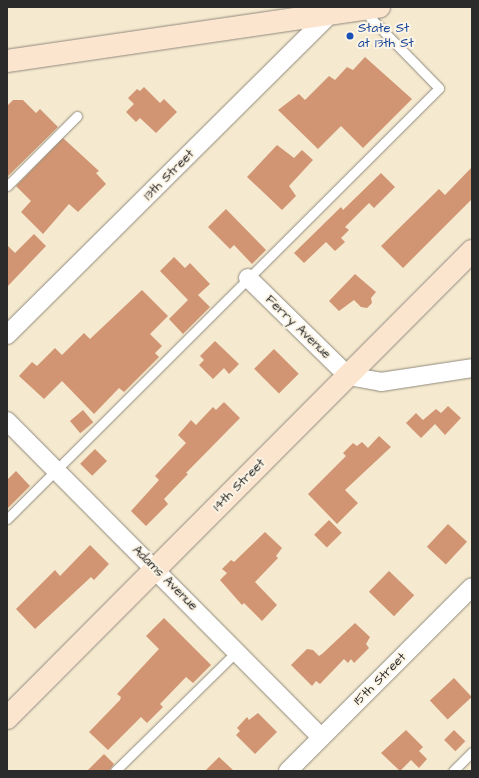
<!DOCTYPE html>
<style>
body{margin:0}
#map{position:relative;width:479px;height:778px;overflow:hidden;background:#f5e9cf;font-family:"Architects Daughter",sans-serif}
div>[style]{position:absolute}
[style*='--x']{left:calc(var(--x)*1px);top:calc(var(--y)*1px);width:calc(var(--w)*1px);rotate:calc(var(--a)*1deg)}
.building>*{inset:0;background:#d19573;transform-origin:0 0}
.roads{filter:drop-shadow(0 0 1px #908a7d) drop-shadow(0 0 1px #908a7d)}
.lane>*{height:9px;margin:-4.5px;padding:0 4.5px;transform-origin:4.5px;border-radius:4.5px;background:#fff}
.street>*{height:18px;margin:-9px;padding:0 9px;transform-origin:9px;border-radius:9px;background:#fff}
.secondary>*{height:22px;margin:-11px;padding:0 11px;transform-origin:11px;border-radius:11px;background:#fbe5cf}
.dots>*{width:11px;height:11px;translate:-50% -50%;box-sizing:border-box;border:2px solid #fcf5e5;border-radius:50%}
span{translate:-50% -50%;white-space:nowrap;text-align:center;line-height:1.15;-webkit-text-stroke:4px #fcf5e5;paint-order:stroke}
.transit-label{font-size:13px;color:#164399}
.left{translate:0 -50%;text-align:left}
.street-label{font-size:13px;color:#2b2b2b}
.frame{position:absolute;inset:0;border:8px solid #2b2b2b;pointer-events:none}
</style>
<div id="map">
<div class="building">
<div style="clip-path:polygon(365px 57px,412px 99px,363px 148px,341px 126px,318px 149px,278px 110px,299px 94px,305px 100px,329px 76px,335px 80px,347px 67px,353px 70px)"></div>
<div style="clip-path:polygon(144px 87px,160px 103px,164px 99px,177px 112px,156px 133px,140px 118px,136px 122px,126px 112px,134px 104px,128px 98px,137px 89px,140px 91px)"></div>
<div style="clip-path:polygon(13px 100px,23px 100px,36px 113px,40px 109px,58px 127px,7px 177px,7px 106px)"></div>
<div style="clip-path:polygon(63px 138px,99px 171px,96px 173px,106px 184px,78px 212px,69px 204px,43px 234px,21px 212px,31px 201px,16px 186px)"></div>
<div style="clip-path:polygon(277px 145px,294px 158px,302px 150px,313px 160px,289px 186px,296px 196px,282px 210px,247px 177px)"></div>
<div style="clip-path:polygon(472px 167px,472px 199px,403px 268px,381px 246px,439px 189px,445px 195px)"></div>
<div style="clip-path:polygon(381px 173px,395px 187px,374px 208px,369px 203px,345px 227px,349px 230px,341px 238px,345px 242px,335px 251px,326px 242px,304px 263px,294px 253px,341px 207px,343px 210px)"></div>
<div style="clip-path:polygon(226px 209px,266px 250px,252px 264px,234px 245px,230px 249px,208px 227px)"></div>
<div style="clip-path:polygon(34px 234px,46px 246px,7px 287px,7px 245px,15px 253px)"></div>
<div style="clip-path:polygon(174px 257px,185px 268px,190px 263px,210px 284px,198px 295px,210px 307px,183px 334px,169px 319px,188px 300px,160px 271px)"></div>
<div style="clip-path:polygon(355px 274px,376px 292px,371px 298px,372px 303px,367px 308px,361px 307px,354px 300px,339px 311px,329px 301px)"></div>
<div style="clip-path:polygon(142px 290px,168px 316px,150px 334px,162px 346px,155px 353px,159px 357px,124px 392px,119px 388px,94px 414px,62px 381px,44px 399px,19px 376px,32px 362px,37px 366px,55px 348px,62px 355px,84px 333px,90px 339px)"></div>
<div style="clip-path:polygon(215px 341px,239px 364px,229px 374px,224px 368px,213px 379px,199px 365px,204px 360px,200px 356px)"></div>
<div style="left:274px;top:349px;width:35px;height:28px;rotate:45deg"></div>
<div style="clip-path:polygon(224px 402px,240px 418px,186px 473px,188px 474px,164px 499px,168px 504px,146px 526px,131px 511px,159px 480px,155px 476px,186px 443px,178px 435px,191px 420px,196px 425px,213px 407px,216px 410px)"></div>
<div style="clip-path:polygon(448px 406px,461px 418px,445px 435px,435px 424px,421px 438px,406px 423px,416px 413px,423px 420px,436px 409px,441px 413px)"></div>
<div style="left:83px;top:410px;width:16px;height:17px;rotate:50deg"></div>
<div style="clip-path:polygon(379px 436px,391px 447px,345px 490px,358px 503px,337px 524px,308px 494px,346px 456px,343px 453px,353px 443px,357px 446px,362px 442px,368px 448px)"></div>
<div style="left:95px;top:449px;width:17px;height:21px;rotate:45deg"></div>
<div style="clip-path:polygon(16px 471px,30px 486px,7px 509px,7px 480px)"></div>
<div style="left:329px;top:520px;width:18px;height:21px;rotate:45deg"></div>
<div style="left:448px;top:524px;width:26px;height:31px;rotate:43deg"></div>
<div style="clip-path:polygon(265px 532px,282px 548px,276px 556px,278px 558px,255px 582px,277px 605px,262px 621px,244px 603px,242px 605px,220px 580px,227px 573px,222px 569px,231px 560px,234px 562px)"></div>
<div style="clip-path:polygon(90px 545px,109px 564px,94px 580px,91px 577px,35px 629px,16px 609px,55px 570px,60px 576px)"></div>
<div style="left:389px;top:571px;width:35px;height:29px;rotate:44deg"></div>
<div style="clip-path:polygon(164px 618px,211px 665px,193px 683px,186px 677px,160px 704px,163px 707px,147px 723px,141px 717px,108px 750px,89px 732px,120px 700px,121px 697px,117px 694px,159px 649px,146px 636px)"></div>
<div style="clip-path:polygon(355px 623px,370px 637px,366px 644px,369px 648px,354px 663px,351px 659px,348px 663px,344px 659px,320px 684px,316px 681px,312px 686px,291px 665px,307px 649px,313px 650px,319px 656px,322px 654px)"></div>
<div style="left:454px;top:678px;width:26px;height:33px;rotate:47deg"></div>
<div style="clip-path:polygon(258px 713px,277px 732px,255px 754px,236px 735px,240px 731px,237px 728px,247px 717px,249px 720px)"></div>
<div style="clip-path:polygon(406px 730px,423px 747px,419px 751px,427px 759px,419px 768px,411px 760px,400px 771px,381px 753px)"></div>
<div style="left:454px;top:730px;width:16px;height:14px;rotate:45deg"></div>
<div style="clip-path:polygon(104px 754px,114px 764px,109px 771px,87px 771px)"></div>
<div style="clip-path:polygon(219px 757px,234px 771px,205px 771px)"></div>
</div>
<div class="roads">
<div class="lane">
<div style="--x:7;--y:186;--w:99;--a:-45"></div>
<div style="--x:7;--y:519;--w:610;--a:-44.93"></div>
<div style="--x:439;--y:88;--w:109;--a:-134.3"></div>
<div style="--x:115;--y:771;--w:171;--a:-44.5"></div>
<div style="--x:453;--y:771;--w:27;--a:-45"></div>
</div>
<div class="street">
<div style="--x:248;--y:278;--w:140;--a:44.4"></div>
<div style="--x:348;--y:376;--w:34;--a:10"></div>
<div style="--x:381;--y:382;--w:92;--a:-8.7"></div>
<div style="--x:7;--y:335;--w:455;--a:-44.8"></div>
<div style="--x:7;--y:421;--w:445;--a:45.2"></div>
<div style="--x:288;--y:771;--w:260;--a:-45"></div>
</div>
<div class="secondary">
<div style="--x:7;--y:61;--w:376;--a:-8.3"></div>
<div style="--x:7;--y:718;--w:659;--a:-45.12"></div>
</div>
</div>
<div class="dots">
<div style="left:350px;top:36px;background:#1a4fb4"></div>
</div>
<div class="transit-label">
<span class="left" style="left:358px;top:36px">State St<br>at 13th St</span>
</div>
<div class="street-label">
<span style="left:169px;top:175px;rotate:-45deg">13th Street</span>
<span style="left:298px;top:327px;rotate:44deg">Ferry Avenue</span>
<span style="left:239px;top:485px;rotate:-45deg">14th Street</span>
<span style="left:165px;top:578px;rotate:45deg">Adams Avenue</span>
<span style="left:380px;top:679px;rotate:-45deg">15th Street</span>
</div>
<div class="frame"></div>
</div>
